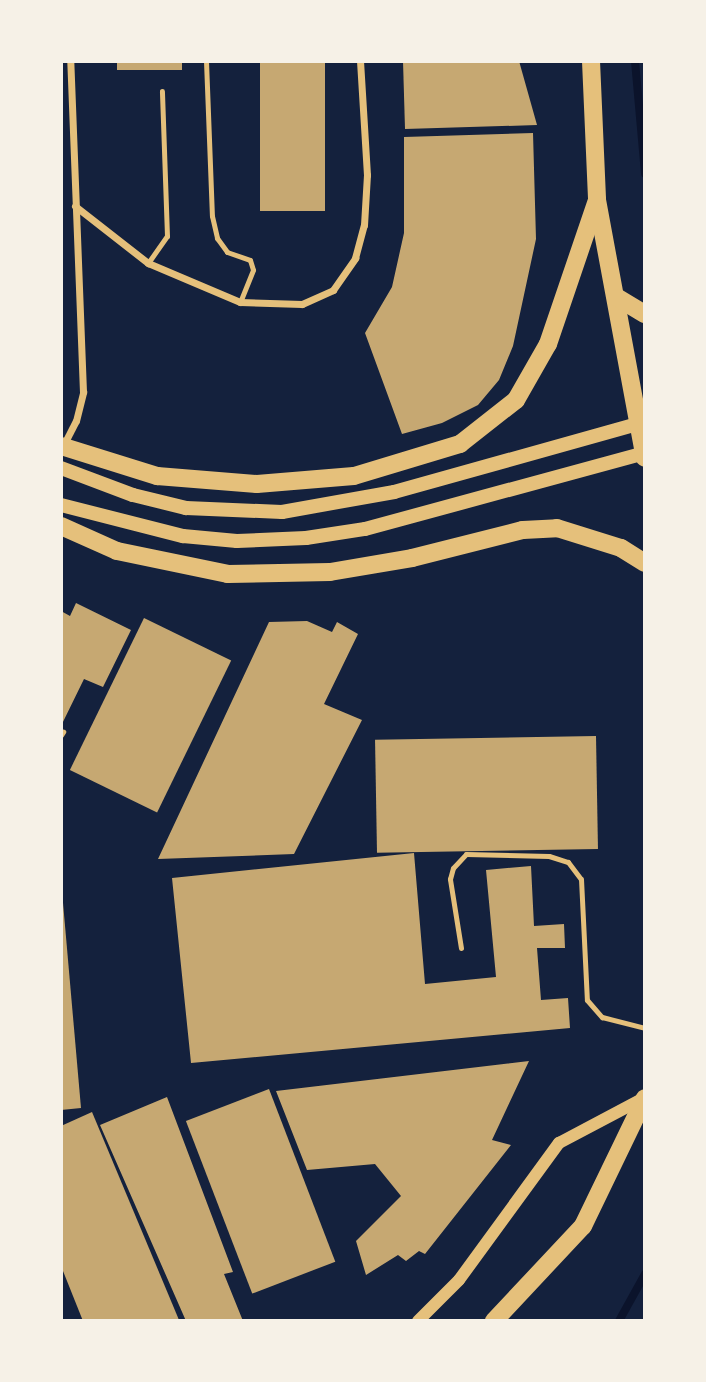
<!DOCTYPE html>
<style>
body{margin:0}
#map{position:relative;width:706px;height:1382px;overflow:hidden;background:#14213d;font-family:Literata,serif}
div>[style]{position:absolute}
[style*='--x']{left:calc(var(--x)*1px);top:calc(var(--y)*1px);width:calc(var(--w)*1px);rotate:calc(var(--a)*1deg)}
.stream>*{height:8px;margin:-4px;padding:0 4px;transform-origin:4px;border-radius:4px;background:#0b132b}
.building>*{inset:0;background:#c6a872;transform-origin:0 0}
.service>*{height:5px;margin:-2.5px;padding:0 2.5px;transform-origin:2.5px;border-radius:2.5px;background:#e5c07b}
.minor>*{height:7px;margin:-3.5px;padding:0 3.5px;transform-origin:3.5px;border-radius:3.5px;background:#e5c07b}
.tertiary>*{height:12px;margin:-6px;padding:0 6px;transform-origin:6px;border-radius:6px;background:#e5c07b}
.secondary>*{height:14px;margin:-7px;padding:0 7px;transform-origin:7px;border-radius:7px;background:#e5c07b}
.primary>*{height:18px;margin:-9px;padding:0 9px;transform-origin:9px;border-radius:9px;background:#e5c07b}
span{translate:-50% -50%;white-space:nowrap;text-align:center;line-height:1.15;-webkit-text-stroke:7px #f6f1e7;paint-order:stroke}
.frame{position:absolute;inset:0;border:63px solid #f6f1e7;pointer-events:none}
</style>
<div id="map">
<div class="stream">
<div style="--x:635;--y:61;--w:113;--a:84.9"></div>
<div style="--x:619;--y:1321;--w:54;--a:-61"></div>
</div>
<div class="building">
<div style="left:117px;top:61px;width:65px;height:9px"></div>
<div style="left:260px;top:61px;width:65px;height:150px"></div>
<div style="clip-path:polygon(403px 61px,519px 61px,537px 125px,405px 129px)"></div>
<div style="clip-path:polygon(533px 133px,536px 239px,513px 346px,499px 380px,478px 405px,442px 423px,402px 434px,365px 333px,392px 287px,404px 233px,404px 137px)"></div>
<div style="clip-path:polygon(76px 603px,131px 630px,103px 687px,84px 679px,61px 726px,61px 611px,70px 616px)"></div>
<div style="left:144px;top:618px;width:97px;height:169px;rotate:26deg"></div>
<div style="clip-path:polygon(307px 621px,332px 632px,337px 622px,358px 634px,324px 704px,362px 720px,294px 854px,158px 859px,269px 622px)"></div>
<div style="left:596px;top:736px;width:113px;height:221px;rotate:89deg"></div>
<div style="clip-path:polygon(414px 853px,425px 984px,496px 977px,486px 870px,531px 866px,534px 926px,564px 924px,565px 948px,537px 948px,541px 1000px,568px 998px,570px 1028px,191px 1063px,172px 878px)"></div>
<div style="clip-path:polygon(61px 880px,81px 1108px,61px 1110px)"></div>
<div style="clip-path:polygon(529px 1061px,492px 1140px,511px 1145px,425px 1254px,419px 1251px,406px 1261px,398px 1255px,366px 1275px,356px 1241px,401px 1196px,375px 1164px,307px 1170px,276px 1091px)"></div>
<div style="left:269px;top:1089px;width:185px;height:89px;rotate:69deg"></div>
<div style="clip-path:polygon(167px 1097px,233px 1272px,224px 1274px,243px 1321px,186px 1321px,100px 1125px)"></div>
<div style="clip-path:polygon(92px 1112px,179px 1320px,83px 1321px,61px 1266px,61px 1126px)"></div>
</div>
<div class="service">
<div style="--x:206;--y:61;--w:155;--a:87.8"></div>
<div style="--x:212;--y:216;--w:23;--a:77"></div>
<div style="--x:217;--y:238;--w:17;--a:54"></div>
<div style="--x:227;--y:252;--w:24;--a:19"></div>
<div style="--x:250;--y:260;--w:10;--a:73"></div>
<div style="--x:253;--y:270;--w:35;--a:112"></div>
<div style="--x:148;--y:263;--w:33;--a:-55"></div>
<div style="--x:167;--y:236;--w:145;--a:-92"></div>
<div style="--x:61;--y:735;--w:4;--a:-56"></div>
<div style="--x:461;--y:948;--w:70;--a:-99.1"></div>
<div style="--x:450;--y:879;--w:11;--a:-75"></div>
<div style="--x:453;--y:868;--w:19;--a:-47"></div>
<div style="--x:466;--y:854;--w:83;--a:1.4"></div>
<div style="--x:549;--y:856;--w:20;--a:18"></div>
<div style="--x:568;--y:862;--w:21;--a:53"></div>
<div style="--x:581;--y:879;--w:121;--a:87.2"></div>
<div style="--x:587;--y:1000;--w:23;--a:49"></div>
<div style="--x:602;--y:1017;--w:44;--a:14.3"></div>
</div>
<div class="minor">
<div style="--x:75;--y:206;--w:93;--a:38"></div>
<div style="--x:148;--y:263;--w:100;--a:23"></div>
<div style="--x:240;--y:302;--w:62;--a:1.8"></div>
<div style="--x:302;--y:304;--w:34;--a:-24"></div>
<div style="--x:333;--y:290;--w:39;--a:-55"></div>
<div style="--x:355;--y:258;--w:34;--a:-75"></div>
<div style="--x:364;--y:225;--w:50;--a:-86.6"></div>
<div style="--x:367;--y:175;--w:114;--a:-93.5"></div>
<div style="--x:63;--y:446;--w:28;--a:-63"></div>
<div style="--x:76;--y:421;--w:30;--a:-76"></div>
<div style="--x:83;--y:392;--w:331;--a:-92.2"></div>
</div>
<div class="tertiary">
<div style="--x:418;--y:1321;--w:58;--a:-45"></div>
<div style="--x:459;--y:1280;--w:170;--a:-53.9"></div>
<div style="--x:559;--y:1143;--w:96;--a:-27.9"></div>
</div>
<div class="secondary">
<div style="--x:61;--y:468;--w:77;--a:20.6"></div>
<div style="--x:133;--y:495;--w:55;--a:13.8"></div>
<div style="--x:186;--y:508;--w:96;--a:2.4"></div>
<div style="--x:282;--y:512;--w:114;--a:-10.1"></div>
<div style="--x:394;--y:492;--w:261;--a:-15.6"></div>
<div style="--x:61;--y:505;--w:126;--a:14.3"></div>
<div style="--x:183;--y:536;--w:54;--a:5.3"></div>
<div style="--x:237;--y:541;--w:69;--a:-2.5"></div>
<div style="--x:306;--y:538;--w:60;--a:-8.7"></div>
<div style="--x:365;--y:529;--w:290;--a:-15.2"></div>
</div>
<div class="primary">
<div style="--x:591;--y:61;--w:139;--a:87.5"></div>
<div style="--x:597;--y:200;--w:262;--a:79.5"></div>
<div style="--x:618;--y:298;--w:31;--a:31"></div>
<div style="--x:61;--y:446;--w:101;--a:17.4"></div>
<div style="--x:157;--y:476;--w:100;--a:4.6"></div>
<div style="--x:257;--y:484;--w:97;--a:-4.7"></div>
<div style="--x:354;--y:476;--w:111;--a:-16.8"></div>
<div style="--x:460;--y:444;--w:71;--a:-38.2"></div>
<div style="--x:516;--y:400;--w:64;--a:-60.3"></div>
<div style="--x:548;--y:344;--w:152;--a:-71.2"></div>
<div style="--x:61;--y:526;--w:61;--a:24.1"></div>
<div style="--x:117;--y:551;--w:113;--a:11.7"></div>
<div style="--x:228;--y:574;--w:102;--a:-1.1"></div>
<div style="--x:330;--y:572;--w:83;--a:-9.7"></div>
<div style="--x:412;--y:558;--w:114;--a:-14.2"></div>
<div style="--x:523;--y:530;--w:34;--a:-3"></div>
<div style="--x:557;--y:528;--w:67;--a:17.4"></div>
<div style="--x:621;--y:548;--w:28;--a:32"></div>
<div style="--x:494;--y:1321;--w:130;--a:-46.9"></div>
<div style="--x:583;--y:1226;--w:142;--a:-64.2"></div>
</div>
<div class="frame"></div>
</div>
